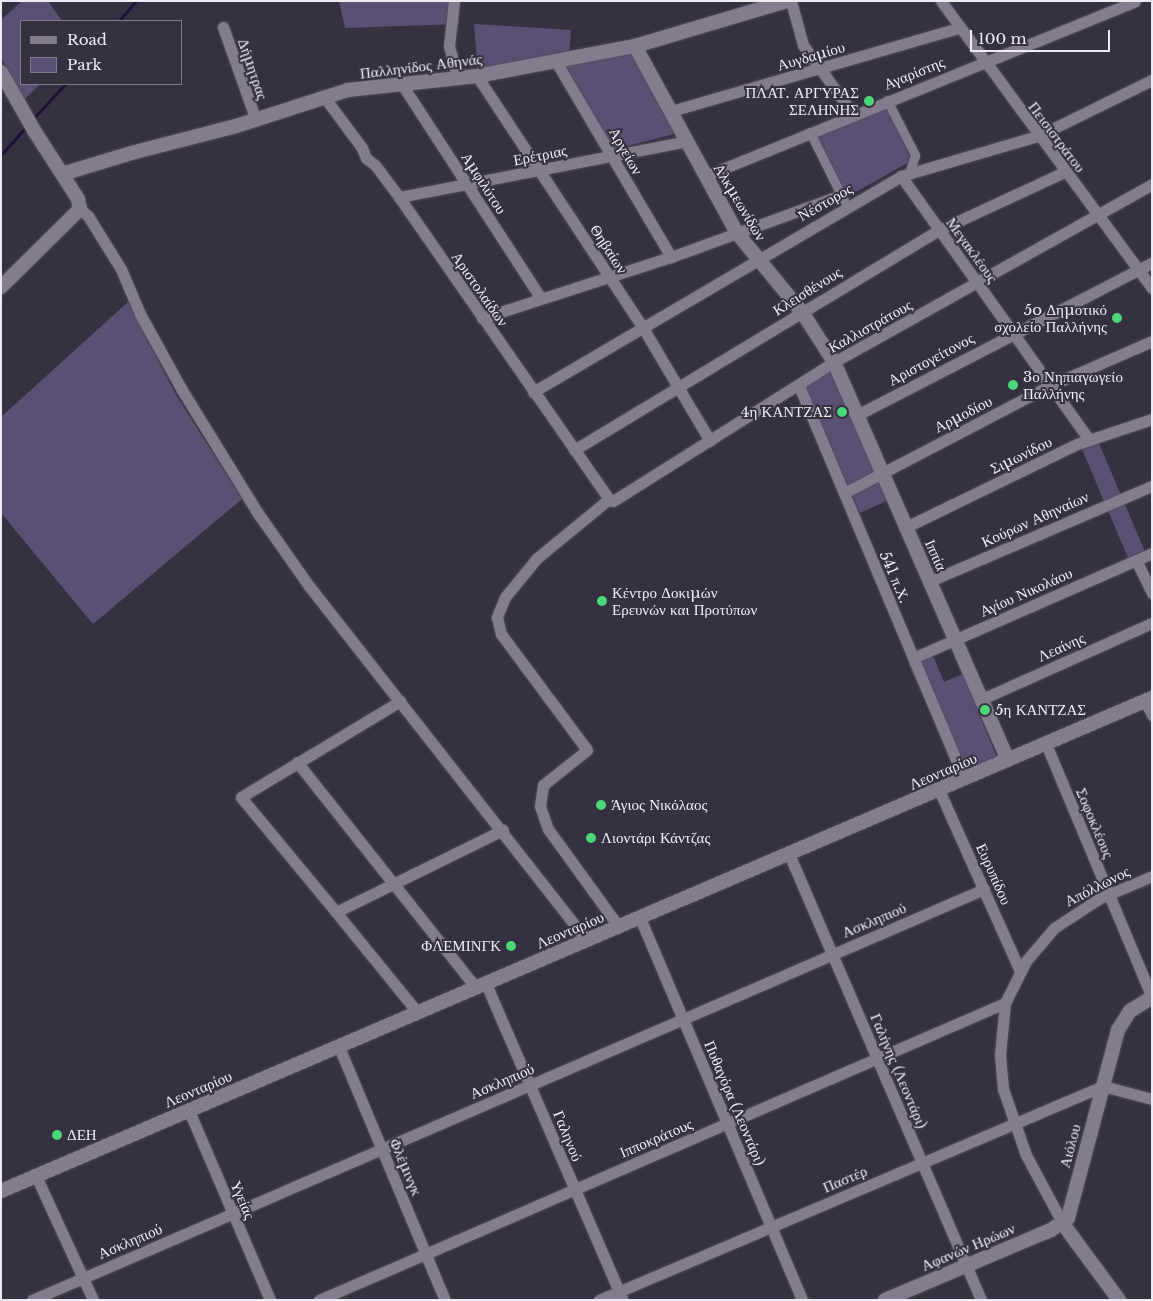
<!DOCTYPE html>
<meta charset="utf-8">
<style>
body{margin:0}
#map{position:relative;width:1153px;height:1301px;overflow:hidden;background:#363140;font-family:"Libre Baskerville",serif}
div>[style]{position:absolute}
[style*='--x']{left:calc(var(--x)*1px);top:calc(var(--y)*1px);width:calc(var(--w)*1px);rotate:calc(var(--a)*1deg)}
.green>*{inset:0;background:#5c4f74;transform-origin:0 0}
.stream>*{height:2.5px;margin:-1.25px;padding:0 1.25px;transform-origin:1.25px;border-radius:1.25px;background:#210e39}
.roads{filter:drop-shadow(0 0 1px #54505d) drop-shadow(0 0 1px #54505d)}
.pedestrian>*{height:9px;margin:-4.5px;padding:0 4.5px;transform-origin:4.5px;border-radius:4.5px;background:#827c8e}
.minor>*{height:11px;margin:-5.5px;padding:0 5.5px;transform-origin:5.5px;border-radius:5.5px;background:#827c8e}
.tertiary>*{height:14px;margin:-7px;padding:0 7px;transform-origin:7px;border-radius:7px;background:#827c8e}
.dots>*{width:14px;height:14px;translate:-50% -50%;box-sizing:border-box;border:2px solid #363140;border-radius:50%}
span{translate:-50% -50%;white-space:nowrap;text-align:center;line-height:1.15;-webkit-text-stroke:4px #363140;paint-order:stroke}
.street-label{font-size:15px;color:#eeebf5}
.poi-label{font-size:15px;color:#eeebf5}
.right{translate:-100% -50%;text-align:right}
.left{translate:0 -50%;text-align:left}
.frame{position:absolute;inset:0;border:2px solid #eeebf5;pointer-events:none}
.legend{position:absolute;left:20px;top:20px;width:162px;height:65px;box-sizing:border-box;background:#363140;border:1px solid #807b88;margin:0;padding:6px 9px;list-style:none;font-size:15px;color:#eeebf5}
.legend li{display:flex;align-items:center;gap:10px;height:25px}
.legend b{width:25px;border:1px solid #807b88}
.scale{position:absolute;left:970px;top:30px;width:140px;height:22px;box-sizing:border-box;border:2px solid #eeebf5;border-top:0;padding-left:6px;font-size:15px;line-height:18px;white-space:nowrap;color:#eeebf5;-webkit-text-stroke:4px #363140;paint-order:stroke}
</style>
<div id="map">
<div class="green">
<div style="clip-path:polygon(22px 1px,48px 1px,62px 21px,21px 21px,21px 84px,40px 84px,23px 101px,1px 57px,1px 20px)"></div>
<div style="clip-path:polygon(339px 1px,459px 1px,459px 24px,345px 28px)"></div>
<div style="clip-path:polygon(474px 24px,571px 30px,569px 56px,478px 73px)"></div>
<div style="clip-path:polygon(632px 51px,678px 133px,612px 150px,561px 63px)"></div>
<div style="clip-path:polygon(889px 107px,911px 161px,847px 197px,818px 136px)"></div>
<div style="clip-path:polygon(128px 302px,176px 395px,242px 499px,93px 624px,1px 513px,1px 417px)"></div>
<div style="left:832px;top:371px;width:141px;height:32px;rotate:66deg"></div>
<div style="left:1098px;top:441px;width:119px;height:18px;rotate:67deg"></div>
<div style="clip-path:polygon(932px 653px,944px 682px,963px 674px,997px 758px,957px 772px,908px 663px)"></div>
</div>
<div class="stream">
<div style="--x:119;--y:21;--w:26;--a:-50"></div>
<div style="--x:32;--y:120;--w:49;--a:-47.5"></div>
<div style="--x:1;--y:155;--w:39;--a:-48"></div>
</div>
<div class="roads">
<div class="pedestrian">
<div style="--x:887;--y:100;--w:62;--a:63"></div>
<div style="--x:915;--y:155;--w:20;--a:108"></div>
<div style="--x:810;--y:132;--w:84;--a:63.7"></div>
</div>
<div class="minor">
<div style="--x:454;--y:1;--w:45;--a:96.3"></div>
<div style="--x:449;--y:46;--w:34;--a:75"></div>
<div style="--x:791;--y:1;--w:46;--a:74.7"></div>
<div style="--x:803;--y:45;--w:85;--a:54.1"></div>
<div style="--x:941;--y:1;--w:356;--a:53.7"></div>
<div style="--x:223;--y:27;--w:99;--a:70.5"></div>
<div style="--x:555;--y:60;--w:229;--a:59.5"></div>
<div style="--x:477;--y:76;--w:302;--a:56.6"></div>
<div style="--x:643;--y:328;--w:131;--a:59.3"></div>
<div style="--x:403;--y:86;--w:252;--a:57"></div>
<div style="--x:325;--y:98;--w:62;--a:53.5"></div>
<div style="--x:362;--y:148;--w:11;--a:68"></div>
<div style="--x:366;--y:158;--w:11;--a:38"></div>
<div style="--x:375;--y:165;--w:40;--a:53"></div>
<div style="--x:399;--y:197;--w:368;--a:55.2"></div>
<div style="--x:671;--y:111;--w:300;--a:-16.1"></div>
<div style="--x:705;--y:176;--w:464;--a:-22.1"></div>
<div style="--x:901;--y:176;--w:324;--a:54.5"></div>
<div style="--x:399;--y:197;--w:293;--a:-11"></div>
<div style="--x:80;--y:209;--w:11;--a:41"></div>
<div style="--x:88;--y:216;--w:62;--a:58.1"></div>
<div style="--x:121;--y:269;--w:49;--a:67.1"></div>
<div style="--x:140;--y:314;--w:87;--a:61.1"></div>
<div style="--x:182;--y:390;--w:143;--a:58.4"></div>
<div style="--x:257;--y:512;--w:90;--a:54.9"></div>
<div style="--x:309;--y:586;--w:450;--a:51.9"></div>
<div style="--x:482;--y:318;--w:199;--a:-17.9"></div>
<div style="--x:671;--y:257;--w:181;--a:-20"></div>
<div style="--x:799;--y:386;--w:426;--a:67.2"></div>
<div style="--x:533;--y:392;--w:427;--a:-30.4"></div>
<div style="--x:901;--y:176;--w:143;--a:-16.3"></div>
<div style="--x:1038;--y:136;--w:127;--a:-26.2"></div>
<div style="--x:857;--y:415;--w:332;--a:-27.3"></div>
<div style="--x:574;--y:450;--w:426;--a:-31.1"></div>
<div style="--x:939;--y:230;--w:138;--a:-24.9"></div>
<div style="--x:844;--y:493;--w:233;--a:-27.6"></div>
<div style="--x:1051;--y:385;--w:110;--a:-23.5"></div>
<div style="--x:609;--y:499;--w:4;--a:27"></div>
<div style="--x:613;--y:501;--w:261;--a:-32.2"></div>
<div style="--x:834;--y:362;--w:364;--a:-29.2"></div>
<div style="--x:609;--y:499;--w:93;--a:140.7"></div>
<div style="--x:537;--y:558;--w:50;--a:129.4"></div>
<div style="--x:505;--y:597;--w:22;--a:112"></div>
<div style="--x:497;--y:617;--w:17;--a:77"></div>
<div style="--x:501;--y:634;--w:144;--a:53.4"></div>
<div style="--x:587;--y:750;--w:56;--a:141.5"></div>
<div style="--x:543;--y:785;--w:21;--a:98"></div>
<div style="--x:540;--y:806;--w:24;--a:71"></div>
<div style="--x:548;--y:829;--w:121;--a:54.1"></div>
<div style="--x:906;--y:527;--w:190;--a:-25.9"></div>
<div style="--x:1077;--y:444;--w:79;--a:-18.4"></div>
<div style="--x:1136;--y:560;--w:37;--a:64"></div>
<div style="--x:930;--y:581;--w:241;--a:-23.2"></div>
<div style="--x:913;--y:658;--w:261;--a:-23.7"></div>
<div style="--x:982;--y:699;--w:186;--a:-24.1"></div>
<div style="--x:1145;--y:701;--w:16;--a:63"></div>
<div style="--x:1046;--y:744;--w:274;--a:67.3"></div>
<div style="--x:297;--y:762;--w:288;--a:51.6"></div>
<div style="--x:939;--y:790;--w:198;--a:65.9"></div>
<div style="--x:789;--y:854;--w:486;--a:66.7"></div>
<div style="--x:336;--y:912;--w:149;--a:-129.6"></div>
<div style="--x:241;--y:797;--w:186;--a:-31.1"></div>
<div style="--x:640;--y:918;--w:415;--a:67"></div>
<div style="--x:486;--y:984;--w:344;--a:66.6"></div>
<div style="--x:418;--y:1013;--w:130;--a:-129.1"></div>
<div style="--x:336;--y:912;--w:186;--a:-26.2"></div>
<div style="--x:339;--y:1047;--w:274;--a:67.3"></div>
<div style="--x:189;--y:1111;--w:206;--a:66.8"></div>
<div style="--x:36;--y:1176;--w:136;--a:65.3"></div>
<div style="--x:1063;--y:1224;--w:78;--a:-118.2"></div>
<div style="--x:1026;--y:1155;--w:70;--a:-109.2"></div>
<div style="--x:1003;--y:1089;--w:34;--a:-95"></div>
<div style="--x:1000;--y:1055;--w:52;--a:-84.5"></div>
<div style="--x:1005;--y:1003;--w:47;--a:-63.4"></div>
<div style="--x:1026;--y:961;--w:43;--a:-49.7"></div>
<div style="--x:1054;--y:928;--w:55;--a:-33.1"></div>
<div style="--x:1100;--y:898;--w:56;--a:-22.9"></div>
<div style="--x:32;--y:1300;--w:1037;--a:-23.35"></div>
<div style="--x:319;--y:1300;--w:748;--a:-23.41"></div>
<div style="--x:599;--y:1300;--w:548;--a:-23.01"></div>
<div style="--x:1103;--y:1086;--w:51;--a:14.9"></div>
</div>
<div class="tertiary">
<div style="--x:635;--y:46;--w:213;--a:61.4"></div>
<div style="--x:737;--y:233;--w:102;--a:50.6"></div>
<div style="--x:802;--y:312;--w:59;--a:57.4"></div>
<div style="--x:834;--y:362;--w:434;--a:66.4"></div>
<div style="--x:1;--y:72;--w:69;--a:60.5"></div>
<div style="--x:35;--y:132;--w:80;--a:57.3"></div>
<div style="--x:78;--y:199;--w:10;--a:79"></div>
<div style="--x:80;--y:209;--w:111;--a:135.4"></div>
<div style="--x:62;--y:174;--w:76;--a:-16.8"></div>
<div style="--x:135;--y:152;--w:104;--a:-14.4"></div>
<div style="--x:236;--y:126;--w:118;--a:-17.8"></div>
<div style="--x:348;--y:90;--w:130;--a:-6.2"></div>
<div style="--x:477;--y:76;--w:161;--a:-10.8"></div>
<div style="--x:635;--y:46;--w:159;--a:-16.5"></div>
<div style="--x:1;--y:1191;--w:1252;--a:-23.19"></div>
<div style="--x:1063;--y:1224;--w:94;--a:53.6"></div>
<div style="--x:885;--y:1300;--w:180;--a:-22.9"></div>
<div style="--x:1051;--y:1230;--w:21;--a:-35"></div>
<div style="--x:1068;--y:1218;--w:195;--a:-75.1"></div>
<div style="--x:1118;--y:1030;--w:22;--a:-58"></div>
<div style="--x:1130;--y:1011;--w:26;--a:-32"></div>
</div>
</div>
<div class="dots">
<div style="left:869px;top:101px;background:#49d778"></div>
<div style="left:1117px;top:318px;background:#49d778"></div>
<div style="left:1013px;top:385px;background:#49d778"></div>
<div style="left:842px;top:412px;background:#49d778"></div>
<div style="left:602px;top:601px;background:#49d778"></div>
<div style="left:985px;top:710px;background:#49d778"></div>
<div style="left:601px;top:805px;background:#49d778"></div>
<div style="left:591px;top:838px;background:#49d778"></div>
<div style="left:511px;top:946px;background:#49d778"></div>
<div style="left:57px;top:1135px;background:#49d778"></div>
</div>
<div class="street-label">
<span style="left:811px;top:56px;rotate:-16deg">Αυγδαμίου</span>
<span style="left:421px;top:66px;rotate:-7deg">Παλληνίδος Αθηνάς</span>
<span style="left:253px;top:69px;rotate:71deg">Δήμητρας</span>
<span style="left:914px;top:73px;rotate:-22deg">Αγαρίστης</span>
<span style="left:1057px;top:137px;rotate:53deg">Πεισιστράτου</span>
<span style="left:626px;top:151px;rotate:60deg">Αργείων</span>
<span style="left:540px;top:155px;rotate:-11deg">Ερέτριας</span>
<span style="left:484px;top:183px;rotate:57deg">Αμφιλύτου</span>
<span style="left:740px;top:202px;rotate:59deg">Αλκμεωνίδων</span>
<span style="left:825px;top:202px;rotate:-30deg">Νέστορος</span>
<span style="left:609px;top:249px;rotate:57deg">Θηβαίων</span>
<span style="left:972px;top:250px;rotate:54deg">Μεγακλέους</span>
<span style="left:480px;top:289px;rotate:55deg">Αριστολαίδων</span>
<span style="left:807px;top:291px;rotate:-32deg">Κλεισθένους</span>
<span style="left:870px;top:326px;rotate:-29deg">Καλλιστράτους</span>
<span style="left:931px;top:359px;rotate:-28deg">Αριστογείτονος</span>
<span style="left:963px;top:414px;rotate:-27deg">Αρμοδίου</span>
<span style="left:1021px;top:455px;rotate:-26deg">Σιμωνίδου</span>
<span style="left:1035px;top:519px;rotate:-24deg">Κούρων Αθηναίων</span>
<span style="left:936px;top:555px;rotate:66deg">Ιππία</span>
<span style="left:895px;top:577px;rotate:67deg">541 π.Χ.</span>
<span style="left:1026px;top:592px;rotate:-24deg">Αγίου Νικολάου</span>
<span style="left:1061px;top:647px;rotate:-24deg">Λεαίνης</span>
<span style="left:943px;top:771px;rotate:-23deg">Λεονταρίου</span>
<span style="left:1095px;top:823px;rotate:67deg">Σοφοκλέους</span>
<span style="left:994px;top:874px;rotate:66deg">Ευρυπίδου</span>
<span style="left:1097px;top:886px;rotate:-27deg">Απόλλωνος</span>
<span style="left:874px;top:920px;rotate:-23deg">Ασκληπιού</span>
<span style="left:570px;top:930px;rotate:-23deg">Λεονταρίου</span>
<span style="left:899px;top:1071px;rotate:67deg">Γαλήνης (Λεοντάρι)</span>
<span style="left:502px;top:1081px;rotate:-23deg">Ασκληπιού</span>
<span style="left:198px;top:1089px;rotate:-23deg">Λεονταρίου</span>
<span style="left:735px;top:1103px;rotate:67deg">Πυθαγόρα (Λεοντάρι)</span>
<span style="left:568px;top:1136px;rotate:68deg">Γαληνού</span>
<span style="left:656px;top:1138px;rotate:-23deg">Ιπποκράτους</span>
<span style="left:1070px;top:1146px;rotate:-75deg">Αιόλου</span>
<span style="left:406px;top:1167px;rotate:67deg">Φλέμινγκ</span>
<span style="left:845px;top:1179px;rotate:-23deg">Παστέρ</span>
<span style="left:243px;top:1200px;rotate:67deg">Υγείας</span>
<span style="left:130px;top:1241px;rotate:-23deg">Ασκληπιού</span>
<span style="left:968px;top:1247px;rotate:-23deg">Αφανών Ηρώων</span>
</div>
<div class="poi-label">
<span class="right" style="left:859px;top:101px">ΠΛΑΤ. ΑΡΓΥΡΑΣ<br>ΣΕΛΗΝΗΣ</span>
<span class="right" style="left:1107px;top:318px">5o Δημοτικό<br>σχολείο Παλλήνης</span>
<span class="left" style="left:1023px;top:385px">3ο Νηπιαγωγείο<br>Παλλήνης</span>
<span class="right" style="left:832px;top:412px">4η ΚΑΝΤΖΑΣ</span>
<span class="left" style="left:612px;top:601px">Κέντρο Δοκιμών<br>Ερευνών και Προτύπων</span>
<span class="left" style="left:995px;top:710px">5η ΚΑΝΤΖΑΣ</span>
<span class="left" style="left:611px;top:805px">Άγιος Νικόλαος</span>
<span class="left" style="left:601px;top:838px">Λιοντάρι Κάντζας</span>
<span class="right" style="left:501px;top:946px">ΦΛΕΜΙΝΓΚ</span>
<span class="left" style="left:67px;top:1135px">ΔΕΗ</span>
</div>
<div class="frame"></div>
<ul class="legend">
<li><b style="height:6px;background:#827c8e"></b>Road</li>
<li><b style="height:14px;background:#5c4f74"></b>Park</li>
</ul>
<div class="scale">100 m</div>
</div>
